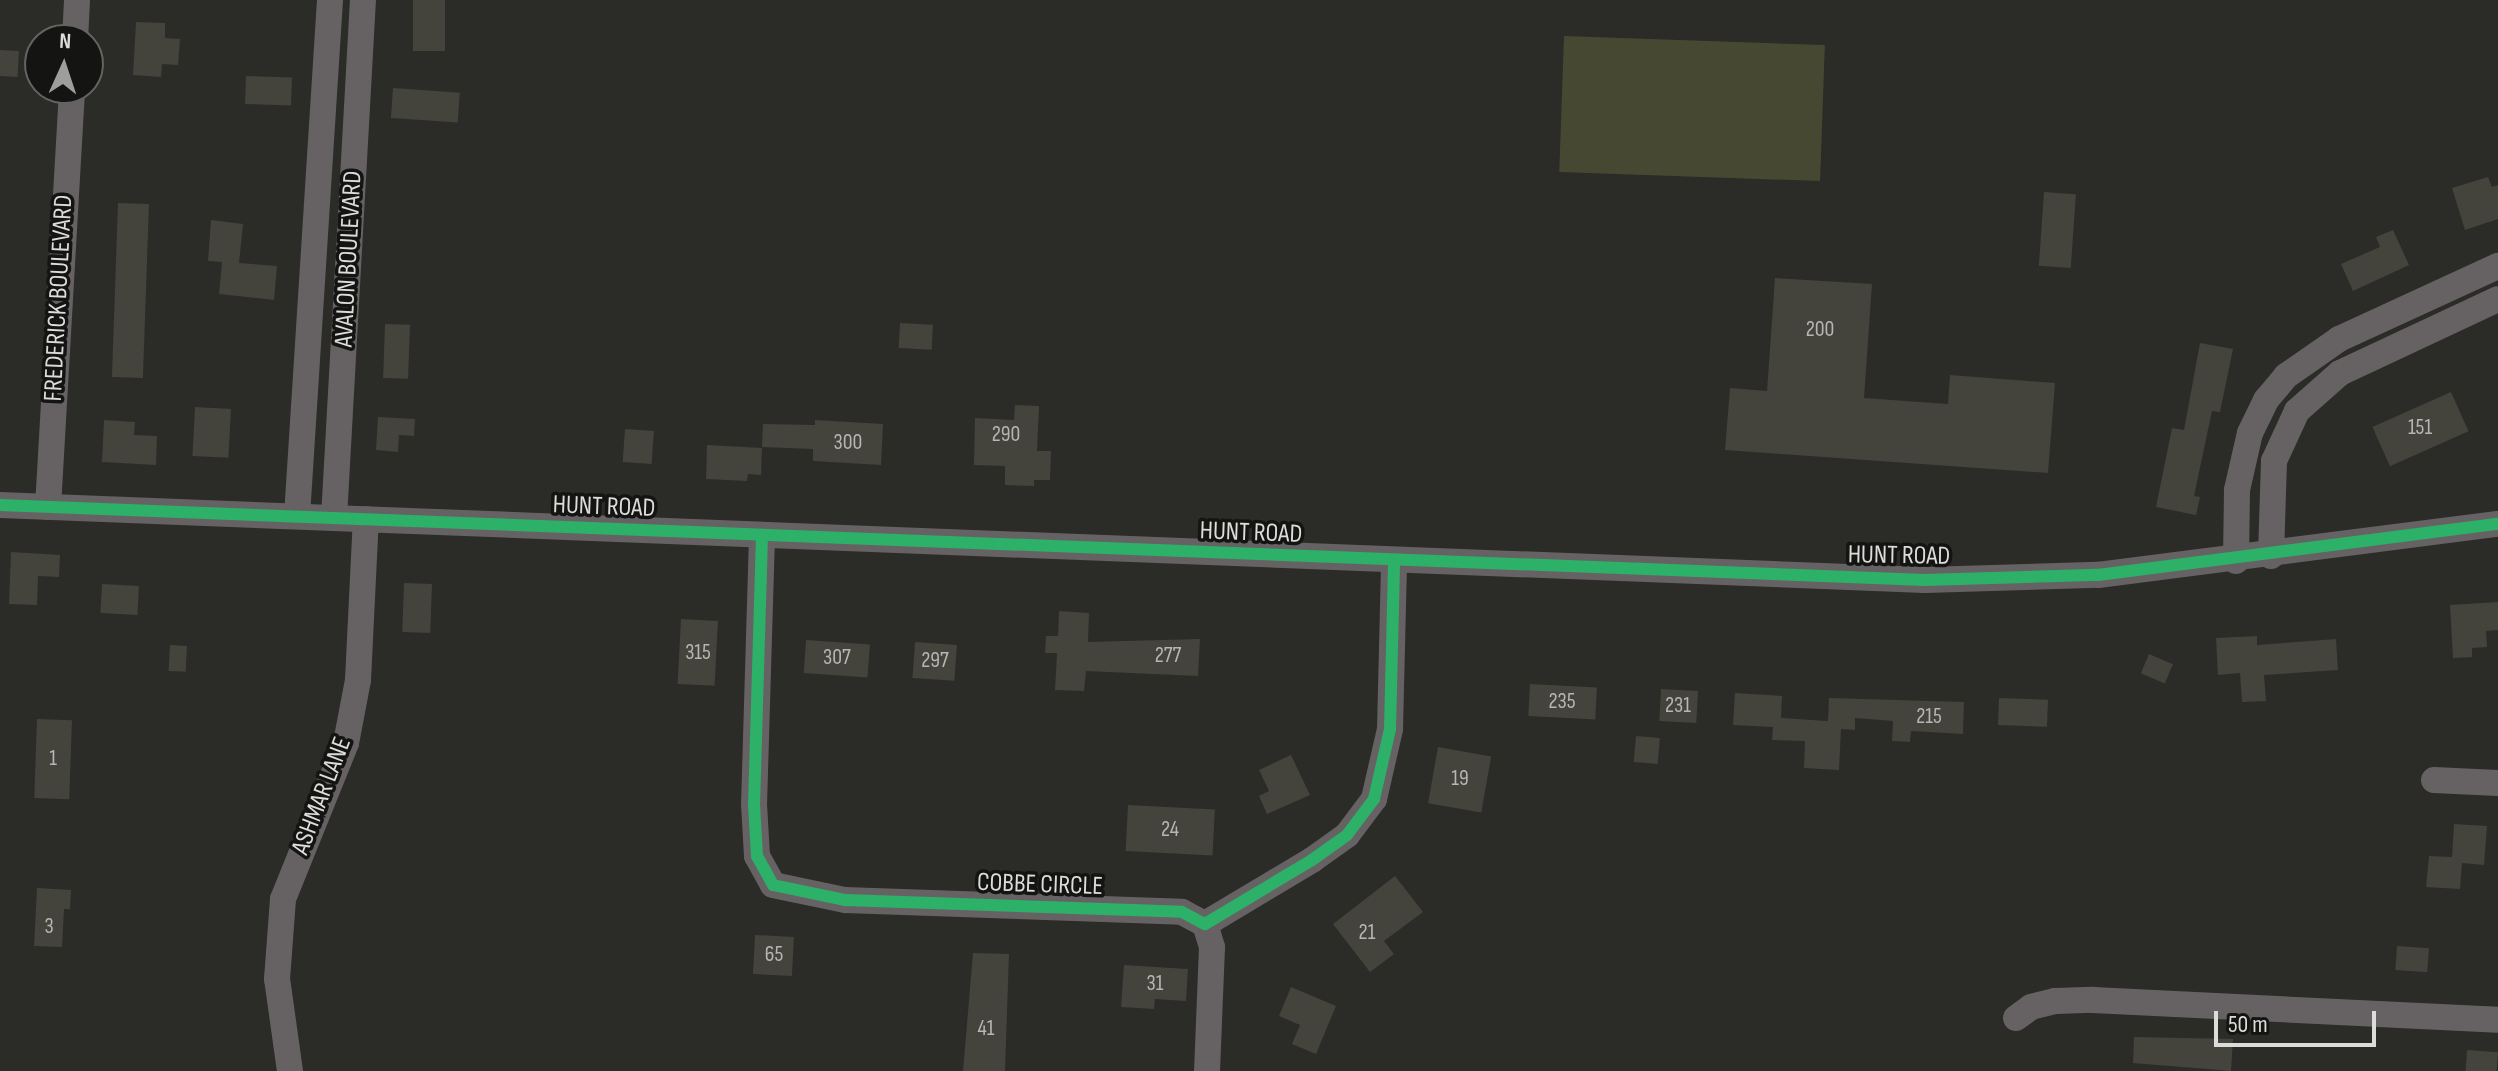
<!DOCTYPE html>
<style>
body{margin:0}
#map{position:relative;width:2498px;height:1071px;overflow:hidden;background:#2b2b28;font-family:"Sofia Sans Condensed",sans-serif}
div>[style]{position:absolute}
[style*='--x']{left:calc(var(--x)*1px);top:calc(var(--y)*1px);width:calc(var(--w)*1px);rotate:calc(var(--a)*1deg)}
.green>*{inset:0;background:#474831;transform-origin:0 0}
.building>*{inset:0;background:#44443d;transform-origin:0 0}
.minor>*{height:26px;margin:-13px;padding:0 13px;transform-origin:13px;border-radius:13px;background:#666264}
.cycleway>*{height:12px;margin:-6px;padding:0 6px;transform-origin:6px;border-radius:6px;background:#2db169}
span{translate:-50% -50%;white-space:nowrap;text-align:center;line-height:1.15;-webkit-text-stroke:7px #141412;paint-order:stroke}
.number-label{font-size:22px;color:#b6b7b3}
.number-label span{-webkit-text-stroke-width:0}
.street-label{font-size:26px;color:#dcddda}
.north{position:absolute;left:24px;top:24px;width:80px;height:80px;box-sizing:border-box;background:#141412;border:2px solid #646462;border-radius:50%;rotate:3deg;font-size:22px;font-weight:700;line-height:32px;text-align:center;color:#dcddda}
.north::after{content:'';display:block;margin:auto;width:28px;height:36px;background:#9e9f9c;clip-path:polygon(50% 0,100% 100%,50% 72%,0 100%)}
.scale{position:absolute;left:2214px;top:1011px;width:162px;height:36px;box-sizing:border-box;border:4px solid #dcddda;border-top:0;padding-left:10px;font-size:24px;line-height:28px;white-space:nowrap;color:#dcddda;-webkit-text-stroke:6px #141412;paint-order:stroke}
</style>
<div id="map">
<div class="green">
<div style="left:1564px;top:36px;width:261px;height:136px;rotate:2deg"></div>
</div>
<div class="building">
<div style="left:413px;top:0;width:32px;height:51px"></div>
<div style="clip-path:polygon(136px 22px,165px 23px,165px 38px,180px 39px,178px 65px,162px 64px,161px 77px,133px 75px)"></div>
<div style="left:0;top:50px;width:19px;height:26px;rotate:3deg"></div>
<div style="left:246px;top:76px;width:46px;height:28px;rotate:2deg"></div>
<div style="left:393px;top:88px;width:67px;height:30px;rotate:4deg"></div>
<div style="clip-path:polygon(2488px 177px,2492px 187px,2498px 185px,2498px 219px,2465px 230px,2452px 188px)"></div>
<div style="left:2044px;top:192px;width:32px;height:74px;rotate:4deg"></div>
<div style="left:118px;top:203px;width:31px;height:174px;rotate:2deg"></div>
<div style="clip-path:polygon(211px 220px,243px 224px,239px 263px,277px 266px,274px 300px,219px 294px,222px 262px,208px 261px)"></div>
<div style="clip-path:polygon(2393px 230px,2409px 265px,2353px 291px,2341px 264px,2380px 247px,2376px 237px)"></div>
<div style="clip-path:polygon(1775px 278px,1872px 284px,1864px 398px,1948px 404px,1950px 375px,2055px 383px,2048px 473px,1725px 450px,1730px 388px,1767px 391px)"></div>
<div style="left:900px;top:323px;width:33px;height:25px;rotate:3deg"></div>
<div style="left:385px;top:324px;width:25px;height:54px;rotate:2deg"></div>
<div style="clip-path:polygon(2200px 343px,2233px 349px,2220px 412px,2212px 411px,2194px 496px,2200px 497px,2196px 515px,2156px 507px,2172px 428px,2184px 430px)"></div>
<div style="left:2451px;top:392px;width:43px;height:86px;rotate:66deg"></div>
<div style="clip-path:polygon(1015px 405px,1039px 406px,1037px 451px,1051px 451px,1050px 480px,1034px 480px,1034px 486px,1005px 485px,1005px 466px,974px 465px,975px 418px,1014px 420px)"></div>
<div style="left:195px;top:407px;width:36px;height:49px;rotate:3deg"></div>
<div style="clip-path:polygon(378px 417px,415px 419px,414px 436px,399px 435px,398px 452px,376px 450px)"></div>
<div style="clip-path:polygon(104px 420px,135px 422px,134px 435px,157px 436px,156px 465px,102px 462px)"></div>
<div style="clip-path:polygon(815px 420px,883px 424px,881px 465px,813px 461px,813px 449px,762px 447px,763px 424px,815px 425px)"></div>
<div style="left:625px;top:429px;width:29px;height:33px;rotate:4deg"></div>
<div style="clip-path:polygon(707px 445px,762px 448px,761px 475px,748px 474px,747px 481px,706px 479px)"></div>
<div style="clip-path:polygon(11px 552px,60px 555px,59px 577px,38px 576px,37px 605px,9px 604px)"></div>
<div style="left:404px;top:583px;width:28px;height:49px;rotate:2deg"></div>
<div style="left:102px;top:584px;width:37px;height:29px;rotate:3deg"></div>
<div style="clip-path:polygon(2498px 602px,2498px 630px,2486px 631px,2487px 647px,2472px 648px,2472px 657px,2453px 658px,2450px 605px)"></div>
<div style="clip-path:polygon(1059px 611px,1089px 613px,1088px 642px,1200px 639px,1198px 676px,1086px 671px,1084px 691px,1055px 690px,1057px 653px,1045px 653px,1046px 636px,1058px 636px)"></div>
<div style="left:681px;top:619px;width:37px;height:65px;rotate:3deg"></div>
<div style="clip-path:polygon(2257px 636px,2257px 645px,2336px 639px,2338px 670px,2264px 675px,2266px 701px,2242px 702px,2240px 673px,2218px 675px,2216px 638px)"></div>
<div style="left:806px;top:640px;width:64px;height:33px;rotate:4deg"></div>
<div style="left:915px;top:642px;width:42px;height:36px;rotate:4deg"></div>
<div style="left:170px;top:645px;width:17px;height:26px;rotate:3deg"></div>
<div style="left:2149px;top:654px;width:26px;height:21px;rotate:23deg"></div>
<div style="left:1530px;top:684px;width:67px;height:32px;rotate:3deg"></div>
<div style="left:1661px;top:689px;width:37px;height:32px;rotate:3deg"></div>
<div style="clip-path:polygon(1735px 693px,1782px 696px,1781px 718px,1828px 721px,1829px 698px,1964px 702px,1963px 734px,1911px 731px,1910px 742px,1892px 741px,1893px 721px,1855px 718px,1855px 730px,1841px 729px,1839px 770px,1804px 768px,1805px 741px,1772px 740px,1773px 727px,1733px 725px)"></div>
<div style="left:1999px;top:698px;width:49px;height:27px;rotate:2deg"></div>
<div style="left:37px;top:719px;width:35px;height:79px;rotate:2deg"></div>
<div style="left:1636px;top:736px;width:24px;height:26px;rotate:5deg"></div>
<div style="left:1438px;top:747px;width:54px;height:57px;rotate:10deg"></div>
<div style="clip-path:polygon(1291px 755px,1310px 795px,1267px 814px,1259px 796px,1269px 791px,1259px 770px)"></div>
<div style="left:1128px;top:805px;width:87px;height:46px;rotate:3deg"></div>
<div style="clip-path:polygon(2454px 824px,2487px 826px,2484px 865px,2462px 863px,2460px 889px,2426px 887px,2429px 856px,2452px 857px)"></div>
<div style="clip-path:polygon(1395px 876px,1423px 912px,1384px 941px,1394px 954px,1370px 972px,1333px 924px)"></div>
<div style="clip-path:polygon(37px 888px,71px 890px,70px 909px,64px 909px,62px 947px,34px 946px)"></div>
<div style="left:755px;top:935px;width:39px;height:39px;rotate:3deg"></div>
<div style="left:2397px;top:946px;width:32px;height:24px;rotate:4deg"></div>
<div style="clip-path:polygon(973px 953px,1009px 954px,1005px 1071px,963px 1071px)"></div>
<div style="clip-path:polygon(1124px 965px,1188px 969px,1186px 1001px,1155px 999px,1154px 1009px,1121px 1007px)"></div>
<div style="clip-path:polygon(1291px 987px,1336px 1006px,1316px 1054px,1292px 1044px,1300px 1025px,1279px 1016px)"></div>
<div style="clip-path:polygon(2134px 1037px,2233px 1039px,2231px 1071px,2133px 1063px)"></div>
<div style="left:2467px;top:1050px;width:31px;height:21px;rotate:4deg"></div>
</div>
<div class="minor">
<div style="--x:75;--y:40;--w:40;--a:-87.1"></div>
<div style="--x:0;--y:505;--w:1926;--a:2.23"></div>
<div style="--x:1925;--y:580;--w:173;--a:-1.7"></div>
<div style="--x:2098;--y:575;--w:403;--a:-7.3"></div>
<div style="--x:48;--y:507;--w:420;--a:-86.7"></div>
<div style="--x:297;--y:516;--w:517;--a:-86.34"></div>
<div style="--x:334;--y:518;--w:519;--a:-86.8"></div>
<div style="--x:762;--y:536;--w:268;--a:91.7"></div>
<div style="--x:754;--y:804;--w:52;--a:86.7"></div>
<div style="--x:757;--y:856;--w:33;--a:61"></div>
<div style="--x:773;--y:885;--w:74;--a:11.8"></div>
<div style="--x:845;--y:900;--w:337;--a:2"></div>
<div style="--x:1182;--y:912;--w:26;--a:28"></div>
<div style="--x:1205;--y:924;--w:125;--a:-30.9"></div>
<div style="--x:1312;--y:860;--w:43;--a:-35.5"></div>
<div style="--x:1347;--y:835;--w:45;--a:-53.1"></div>
<div style="--x:1374;--y:799;--w:72;--a:-77.1"></div>
<div style="--x:1390;--y:729;--w:168;--a:-88.6"></div>
<div style="--x:2271;--y:556;--w:95;--a:-88.2"></div>
<div style="--x:2274;--y:461;--w:55;--a:-65.3"></div>
<div style="--x:2297;--y:411;--w:57;--a:-41.5"></div>
<div style="--x:2340;--y:373;--w:174;--a:-25.1"></div>
<div style="--x:2236;--y:561;--w:71;--a:-89.2"></div>
<div style="--x:2237;--y:490;--w:58;--a:-77.2"></div>
<div style="--x:2250;--y:433;--w:37;--a:-64"></div>
<div style="--x:2266;--y:400;--w:31;--a:-50"></div>
<div style="--x:2286;--y:376;--w:65;--a:-34.9"></div>
<div style="--x:2339;--y:339;--w:175;--a:-24.7"></div>
<div style="--x:2434;--y:780;--w:64;--a:2.7"></div>
<div style="--x:1205;--y:924;--w:24;--a:73"></div>
<div style="--x:1212;--y:947;--w:124;--a:92.3"></div>
<div style="--x:2016;--y:1018;--w:19;--a:-36"></div>
<div style="--x:2031;--y:1007;--w:25;--a:-14"></div>
<div style="--x:2055;--y:1001;--w:38;--a:-2"></div>
<div style="--x:2093;--y:1000;--w:405;--a:2.8"></div>
<div style="--x:290;--y:1071;--w:93;--a:-98"></div>
<div style="--x:277;--y:979;--w:80;--a:-85.7"></div>
<div style="--x:283;--y:899;--w:168;--a:-68"></div>
<div style="--x:346;--y:743;--w:64;--a:-79.2"></div>
<div style="--x:358;--y:680;--w:161;--a:-87.2"></div>
</div>
<div class="cycleway">
<div style="--x:0;--y:505;--w:1926;--a:2.23"></div>
<div style="--x:1925;--y:580;--w:173;--a:-1.7"></div>
<div style="--x:2098;--y:575;--w:403;--a:-7.3"></div>
<div style="--x:762;--y:536;--w:268;--a:91.7"></div>
<div style="--x:754;--y:804;--w:52;--a:86.7"></div>
<div style="--x:757;--y:856;--w:33;--a:61"></div>
<div style="--x:773;--y:885;--w:74;--a:11.8"></div>
<div style="--x:845;--y:900;--w:337;--a:2"></div>
<div style="--x:1182;--y:912;--w:26;--a:28"></div>
<div style="--x:1205;--y:924;--w:125;--a:-30.9"></div>
<div style="--x:1312;--y:860;--w:43;--a:-35.5"></div>
<div style="--x:1347;--y:835;--w:45;--a:-53.1"></div>
<div style="--x:1374;--y:799;--w:72;--a:-77.1"></div>
<div style="--x:1390;--y:729;--w:168;--a:-88.6"></div>
</div>
<div class="number-label">
<span style="left:1820px;top:330px">200</span>
<span style="left:2420px;top:428px">151</span>
<span style="left:1006px;top:435px">290</span>
<span style="left:848px;top:443px">300</span>
<span style="left:698px;top:653px">315</span>
<span style="left:1168px;top:656px">277</span>
<span style="left:837px;top:658px">307</span>
<span style="left:935px;top:661px">297</span>
<span style="left:1562px;top:702px">235</span>
<span style="left:1678px;top:706px">231</span>
<span style="left:1929px;top:717px">215</span>
<span style="left:53px;top:759px">1</span>
<span style="left:1460px;top:779px">19</span>
<span style="left:1170px;top:830px">24</span>
<span style="left:49px;top:927px">3</span>
<span style="left:1367px;top:933px">21</span>
<span style="left:774px;top:955px">65</span>
<span style="left:1155px;top:984px">31</span>
<span style="left:986px;top:1029px">41</span>
</div>
<div class="street-label">
<span style="left:349px;top:259px;rotate:-87deg">AVALON BOULEVARD</span>
<span style="left:59px;top:298px;rotate:-87deg">FREDERICK BOULEVARD</span>
<span style="left:604px;top:507px;rotate:2deg">HUNT ROAD</span>
<span style="left:1251px;top:533px;rotate:2deg">HUNT ROAD</span>
<span style="left:1899px;top:556px;rotate:1deg">HUNT ROAD</span>
<span style="left:322px;top:796px;rotate:-69deg">ASHMAR LANE</span>
<span style="left:1040px;top:885px;rotate:2deg">COBBE CIRCLE</span>
</div>
<div class="north">N</div>
<div class="scale">50 m</div>
</div>
